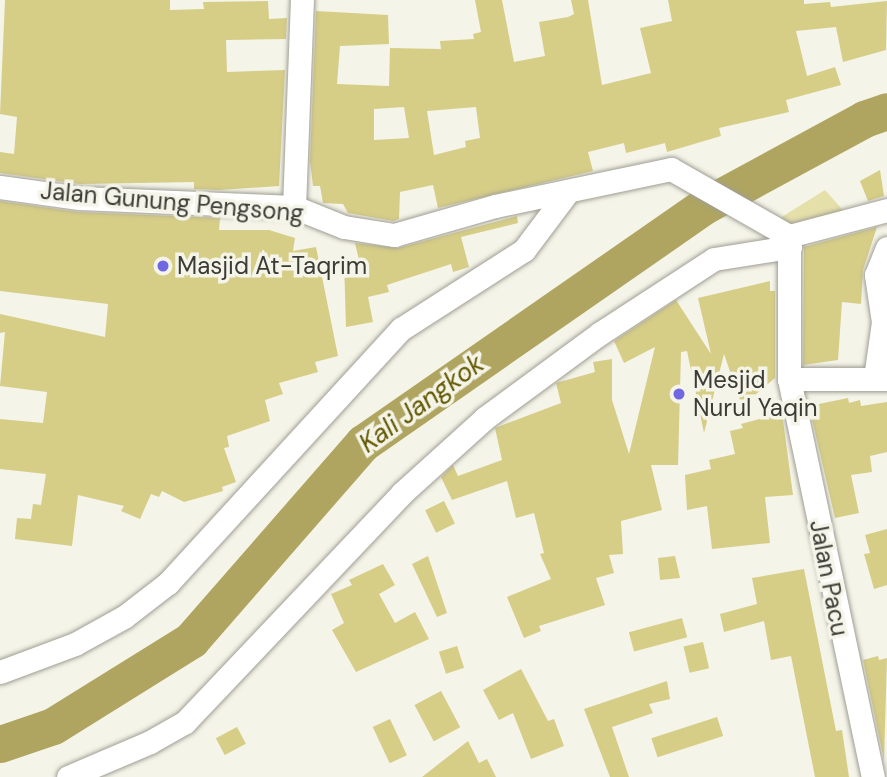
<!DOCTYPE html>
<style>
body{margin:0}
#map{position:relative;width:887px;height:777px;overflow:hidden;background:#f5f4e8;font-family:"DM Sans",sans-serif}
div>[style]{position:absolute}
[style*='--x']{left:calc(var(--x)*1px);top:calc(var(--y)*1px);width:calc(var(--w)*1px);rotate:calc(var(--a)*1deg)}
.green>*{inset:0;background:#e5dfaa}
.river>*{height:37px;margin:-18.5px;padding:0 18.5px;transform-origin:18.5px;border-radius:18.5px;background:#afa560}
.building>*{inset:0;background:#d6cd87;transform-origin:0 0}
.roads{filter:drop-shadow(0 0 2px #9f9e94) drop-shadow(0 0 2px #9f9e94)}
.minor>*{height:23px;margin:-11.5px;padding:0 11.5px;transform-origin:11.5px;border-radius:11.5px;background:#fff}
.dots>*{width:19px;height:19px;translate:-50% -50%;box-sizing:border-box;border:4px solid #f5f4e8;border-radius:50%}
span{translate:-50% -50%;white-space:nowrap;text-align:center;line-height:1.15;-webkit-text-stroke:7px #f5f4e8;paint-order:stroke}
.street-label{font-size:24px;color:#3c3c37}
.poi-label{font-size:24px;color:#3c3c37}
.left{translate:0 -50%;text-align:left}
.water-label{font-size:26px;color:#625800;font-style:italic}
</style>
<div id="map">
<div class="green">
<div style="clip-path:polygon(825px 190px,849px 217px,790px 229px,777px 220px)"></div>
</div>
<div class="river">
<div style="--x:0;--y:744;--w:56;--a:-18.8"></div>
<div style="--x:53;--y:726;--w:163;--a:-31.9"></div>
<div style="--x:191;--y:640;--w:262;--a:-48.9"></div>
<div style="--x:363;--y:443;--w:415;--a:-34.8"></div>
<div style="--x:704;--y:206;--w:182;--a:-28.5"></div>
<div style="--x:864;--y:119;--w:24;--a:-19"></div>
</div>
<div class="building">
<div style="clip-path:polygon(5px 0,170px 0,170px 10px,204px 9px,203px 2px,268px 1px,269px 19px,287px 18px,286px 39px,226px 40px,227px 72px,285px 70px,279px 186px,219px 190px,194px 189px,194px 182px,80px 184px,0 173px,0 152px,14px 154px,17px 117px,0 114px)"></div>
<div style="clip-path:polygon(evenodd,475px 0,502px 0,514px 62px,545px 56px,539px 22px,568px 17px,574px 14px,571px 0,588px 0,602px 85px,651px 73px,640px 28px,672px 21px,668px 0,804px 0,804px 4px,830px 2px,831px 7px,887px 1px,886px 50px,843px 62px,836px 27px,796px 31px,807px 76px,835px 67px,841px 85px,786px 100px,789px 112px,719px 128px,721px 136px,667px 152px,665px 143px,626px 153px,624px 143px,588px 152px,593px 171px,438px 208px,433px 185px,400px 192px,399px 219px,393px 221px,348px 213px,343px 204px,323px 203px,320px 186px,313px 186px,310px 161px,316px 11px,388px 15px,389px 44px,340px 46px,337px 84px,389px 86px,390px 48px,441px 49px,440px 41px,474px 39px,473px 34px,481px 32px,475px 0,404px 107px,409px 138px,374px 140px,374px 109px,404px 107px,475px 0,476px 107px,480px 138px,465px 141px,466px 147px,434px 155px,427px 111px,476px 107px)"></div>
<div style="clip-path:polygon(880px 170px,884px 196px,868px 201px,860px 181px)"></div>
<div style="clip-path:polygon(0 201px,78px 212px,220px 218px,219px 230px,269px 230px,295px 238px,293px 251px,316px 247px,338px 356px,315px 362px,318px 372px,279px 383px,283px 394px,265px 400px,270px 421px,227px 436px,229px 447px,224px 448px,236px 482px,222px 487px,223px 491px,184px 502px,162px 491px,159px 497px,151px 494px,140px 519px,121px 511px,124px 506px,78px 495px,72px 546px,15px 539px,17px 518px,31px 519px,33px 504px,41px 505px,46px 474px,0 469px,0 419px,43px 423px,47px 392px,0 386px,5px 332px,0 333px,0 314px,105px 337px,108px 304px,0 291px)"></div>
<div style="clip-path:polygon(517px 216px,518px 223px,461px 237px,469px 267px,453px 272px,451px 264px,387px 285px,389px 292px,368px 297px,373px 322px,346px 327px,344px 260px,359px 260px,355px 243px,398px 248px)"></div>
<div style="clip-path:polygon(877px 227px,863px 270px,861px 304px,842px 302px,838px 360px,803px 365px,804px 247px)"></div>
<div style="clip-path:polygon(770px 281px,770px 291px,775px 291px,775px 378px,742px 406px,724px 354px,704px 433px,687px 351px,681px 352px,678px 465px,651px 465px,662px 510px,621px 521px,623px 554px,609px 555px,614px 573px,596px 578px,605px 605px,539px 626px,541px 631px,524px 638px,507px 597px,551px 579px,540px 554px,544px 553px,534px 513px,516px 518px,507px 481px,452px 500px,441px 477px,453px 465px,458px 476px,502px 460px,495px 428px,561px 403px,556px 383px,595px 372px,593px 362px,612px 359px,612px 400px,629px 454px,655px 347px,624px 363px,614px 341px,676px 300px,711px 354px,698px 298px)"></div>
<div style="clip-path:polygon(848px 398px,849px 403px,860px 400px,861px 406px,887px 402px,887px 452px,870px 456px,872px 472px,851px 475px,859px 513px,835px 518px,809px 406px)"></div>
<div style="clip-path:polygon(782px 413px,793px 495px,765px 497px,770px 543px,712px 549px,707px 506px,687px 510px,685px 475px,711px 469px,709px 460px,735px 454px,730px 431px,743px 428px,741px 424px)"></div>
<div style="left:444px;top:501px;width:25px;height:21px;rotate:64deg"></div>
<div style="clip-path:polygon(887px 529px,887px 585px,874px 589px,864px 554px,870px 553px,865px 535px)"></div>
<div style="clip-path:polygon(428px 556px,447px 613px,437px 617px,412px 564px)"></div>
<div style="clip-path:polygon(675px 556px,680px 578px,660px 580px,658px 558px)"></div>
<div style="clip-path:polygon(383px 564px,395px 585px,379px 594px,395px 623px,415px 612px,429px 639px,356px 672px,332px 630px,344px 623px,331px 594px,352px 585px,349px 580px)"></div>
<div style="clip-path:polygon(804px 569px,836px 731px,842px 730px,849px 777px,815px 777px,791px 656px,771px 660px,764px 621px,724px 632px,720px 614px,757px 604px,752px 578px)"></div>
<div style="left:682px;top:618px;width:20px;height:55px;rotate:75deg"></div>
<div style="left:703px;top:642px;width:27px;height:20px;rotate:77deg"></div>
<div style="left:457px;top:646px;width:23px;height:19px;rotate:72deg"></div>
<div style="clip-path:polygon(878px 656px,879px 660px,887px 658px,884px 760px,863px 660px)"></div>
<div style="clip-path:polygon(521px 669px,548px 721px,554px 719px,564px 746px,531px 759px,513px 713px,499px 720px,483px 690px)"></div>
<div style="clip-path:polygon(667px 681px,670px 699px,649px 704px,653px 713px,612px 727px,629px 777px,610px 777px,584px 709px)"></div>
<div style="left:441px;top:691px;width:41px;height:30px;rotate:62deg"></div>
<div style="left:717px;top:717px;width:20px;height:69px;rotate:72deg"></div>
<div style="left:390px;top:719px;width:40px;height:19px;rotate:65deg"></div>
<div style="left:237px;top:727px;width:19px;height:24px;rotate:62deg"></div>
<div style="clip-path:polygon(468px 741px,479px 763px,487px 759px,496px 777px,422px 777px)"></div>
</div>
<div class="roads">
<div class="minor">
<div style="--x:0;--y:187;--w:80;--a:7.9"></div>
<div style="--x:79;--y:198;--w:215;--a:2.4"></div>
<div style="--x:294;--y:207;--w:54;--a:21.8"></div>
<div style="--x:344;--y:227;--w:51;--a:9.1"></div>
<div style="--x:394;--y:235;--w:105;--a:-16"></div>
<div style="--x:495;--y:206;--w:180;--a:-11.9"></div>
<div style="--x:671;--y:169;--w:136;--a:29.6"></div>
<div style="--x:294;--y:207;--w:207;--a:-87.8"></div>
<div style="--x:789;--y:236;--w:143;--a:90"></div>
<div style="--x:789;--y:379;--w:407;--a:78.1"></div>
<div style="--x:789;--y:236;--w:101;--a:-14.9"></div>
<div style="--x:875;--y:378;--w:57;--a:-81.9"></div>
<div style="--x:883;--y:322;--w:48;--a:-98.5"></div>
<div style="--x:876;--y:275;--w:29;--a:-68"></div>
<div style="--x:789;--y:379;--w:98;--a:0"></div>
<div style="--x:0;--y:672;--w:80;--a:-20.5"></div>
<div style="--x:75;--y:644;--w:56;--a:-28.9"></div>
<div style="--x:124;--y:617;--w:56;--a:-37.7"></div>
<div style="--x:168;--y:583;--w:345;--a:-47.5"></div>
<div style="--x:401;--y:329;--w:146;--a:-32.7"></div>
<div style="--x:524;--y:250;--w:70;--a:-53.1"></div>
<div style="--x:68;--y:777;--w:89;--a:-23.1"></div>
<div style="--x:150;--y:742;--w:40;--a:-29.7"></div>
<div style="--x:185;--y:722;--w:315;--a:-46.5"></div>
<div style="--x:402;--y:493;--w:112;--a:-42.1"></div>
<div style="--x:485;--y:418;--w:142;--a:-36.4"></div>
<div style="--x:599;--y:334;--w:137;--a:-33.1"></div>
<div style="--x:714;--y:259;--w:77;--a:-9"></div>
</div>
</div>
<div class="dots">
<div style="left:163px;top:266px;background:#6f68e2"></div>
<div style="left:679px;top:394px;background:#6f68e2"></div>
</div>
<div class="street-label">
<span style="left:172px;top:202px;rotate:5deg">Jalan Gunung Pengsong</span>
<span style="left:829px;top:578px;rotate:79deg">Jalan Pacu</span>
</div>
<div class="poi-label">
<span class="left" style="left:177px;top:266px">Masjid At-Taqrim</span>
<span class="left" style="left:693px;top:394px">Mesjid<br>Nurul Yaqin</span>
</div>
<div class="water-label">
<span style="left:422px;top:404px;rotate:-36deg">Kali Jangkok</span>
</div>
</div>
